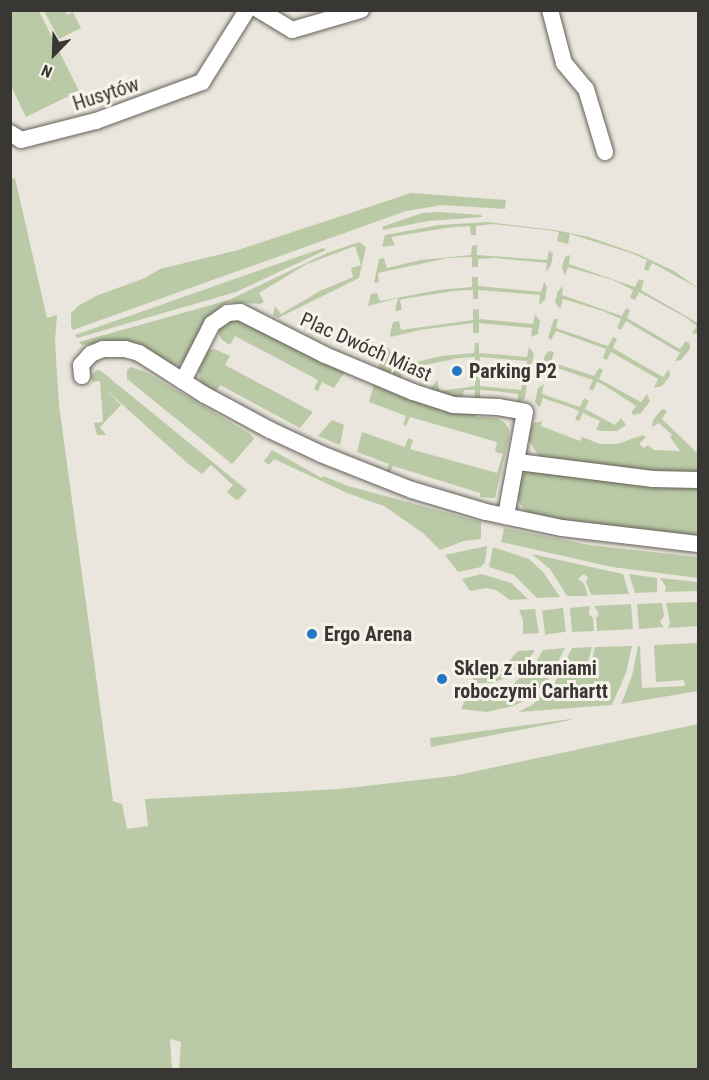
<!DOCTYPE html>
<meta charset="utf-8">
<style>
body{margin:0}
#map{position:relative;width:709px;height:1080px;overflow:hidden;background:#eae6dd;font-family:"Roboto Condensed",sans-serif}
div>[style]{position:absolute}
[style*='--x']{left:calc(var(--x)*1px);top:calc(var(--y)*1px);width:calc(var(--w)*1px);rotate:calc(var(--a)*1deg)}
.green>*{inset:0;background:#bacaa6;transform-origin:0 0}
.roads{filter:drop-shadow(0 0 2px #646058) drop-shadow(0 0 2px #646058)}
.minor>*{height:16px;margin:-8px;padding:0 8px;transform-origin:8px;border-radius:8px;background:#fff}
.dots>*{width:16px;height:16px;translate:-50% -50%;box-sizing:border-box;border:3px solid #f7f3ea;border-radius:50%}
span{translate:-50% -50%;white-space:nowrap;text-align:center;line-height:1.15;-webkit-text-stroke:6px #f7f3ea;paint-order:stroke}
.street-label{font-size:20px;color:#393734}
.poi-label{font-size:20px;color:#393734;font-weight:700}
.left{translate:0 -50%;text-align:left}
.frame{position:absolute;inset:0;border:12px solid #393734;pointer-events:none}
.north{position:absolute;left:24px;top:24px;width:60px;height:60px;-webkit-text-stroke:4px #f7f3ea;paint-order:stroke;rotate:203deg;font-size:16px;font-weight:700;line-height:24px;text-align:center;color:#393734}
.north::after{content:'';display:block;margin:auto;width:21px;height:27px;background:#393734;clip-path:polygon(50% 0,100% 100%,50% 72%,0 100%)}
</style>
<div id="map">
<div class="green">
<div style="clip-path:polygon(11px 10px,39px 11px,79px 91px,26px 117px,11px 86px)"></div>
<div style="clip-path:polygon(44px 11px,65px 11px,67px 15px,73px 12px,81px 28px,59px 39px)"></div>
<div style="clip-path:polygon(15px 178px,47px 318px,57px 315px,55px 342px,59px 405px,113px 801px,122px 804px,127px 829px,148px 826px,145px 799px,339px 789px,453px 776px,698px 724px,698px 1069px,179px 1069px,181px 1042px,170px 1039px,172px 1069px,11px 1069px,10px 179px)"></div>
<div style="clip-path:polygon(411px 193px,506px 200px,505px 209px,442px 205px,406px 211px,73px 330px,71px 326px,71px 313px,78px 306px,96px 296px,145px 278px,160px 269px,238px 250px)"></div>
<div style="clip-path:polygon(439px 212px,481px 215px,482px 217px,428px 221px,383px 230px,382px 227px,422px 213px)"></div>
<div style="clip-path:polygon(488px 222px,555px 230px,589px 237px,638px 254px,674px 271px,698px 288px,652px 263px,648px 271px,644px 269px,647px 260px,631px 253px,570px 234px,568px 244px,557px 241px,559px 232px,554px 231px,493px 224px,476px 226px,476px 235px,471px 235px,470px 226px,446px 228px,391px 237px,395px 245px,382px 247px,385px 235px,439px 225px)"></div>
<div style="clip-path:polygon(359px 242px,366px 247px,359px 278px,278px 318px,273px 315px,275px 306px,281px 314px,320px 291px,353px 277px,351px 268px,361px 265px,355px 246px,307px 264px,259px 293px,264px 302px,260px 304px,229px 302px,219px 307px,206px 320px,186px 360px,179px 365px,172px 367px,108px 342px,82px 345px,79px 342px,229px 300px,327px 253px)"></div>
<div style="clip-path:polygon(477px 245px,477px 255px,547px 260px,549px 250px,553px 254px,551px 265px,546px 272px,547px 263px,495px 258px,478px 259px,478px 267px,472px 267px,472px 257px,448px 258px,378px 273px,379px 282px,374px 283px,379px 259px,384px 258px,387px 268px,421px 260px,471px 255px,472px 246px)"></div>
<div style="clip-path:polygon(323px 248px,326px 250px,236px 292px,77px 338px,75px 335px)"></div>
<div style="clip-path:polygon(570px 255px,569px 264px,635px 287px,639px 279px,644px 281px,641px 290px,698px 323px,698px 334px,692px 333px,697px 326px,685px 317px,639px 292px,635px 300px,630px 298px,633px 290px,613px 280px,568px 267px,565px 276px,562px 267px,565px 257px)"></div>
<div style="clip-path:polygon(472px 277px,478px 277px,478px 286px,541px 292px,544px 282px,547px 287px,545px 300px,539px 305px,540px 295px,478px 290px,478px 299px,473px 299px,473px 290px,453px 291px,403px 299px,400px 300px,402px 310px,395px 311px,398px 298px,368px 306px,371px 294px,377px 293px,380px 301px,439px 290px,472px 287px)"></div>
<div style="clip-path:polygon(563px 286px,562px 295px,622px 316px,626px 308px,630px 310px,627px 318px,680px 349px,686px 341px,690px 344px,690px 349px,681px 360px,675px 361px,680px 353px,626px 321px,621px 330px,617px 328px,621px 319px,603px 311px,563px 299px,560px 309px,555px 302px,558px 291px)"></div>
<div style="clip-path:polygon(473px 309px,479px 310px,479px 319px,533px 324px,535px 314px,540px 321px,538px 334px,531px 337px,532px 328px,479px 323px,479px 333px,473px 333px,473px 323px,420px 330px,391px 337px,390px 334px,393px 322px,399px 321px,401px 330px,473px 320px)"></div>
<div style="clip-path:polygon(234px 318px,345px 372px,334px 388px,322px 382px,318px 391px,314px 389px,318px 380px,235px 336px,230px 345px,222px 340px,219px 335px,219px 328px)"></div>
<div style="clip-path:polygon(554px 319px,558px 319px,556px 328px,608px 346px,613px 337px,617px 339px,613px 348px,663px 377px,669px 369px,670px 376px,662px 386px,654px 388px,658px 379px,611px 352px,607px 360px,603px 358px,606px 349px,556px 331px,551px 340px,548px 337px)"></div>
<div style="clip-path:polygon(475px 343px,479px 343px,479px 353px,527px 357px,529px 347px,534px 354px,531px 366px,526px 370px,527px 361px,480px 357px,479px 366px,475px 366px,475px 357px,459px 358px,400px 370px,402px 379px,377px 372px,383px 350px,389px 348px,396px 367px,441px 356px,474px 353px)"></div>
<div style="clip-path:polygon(214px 349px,230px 356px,225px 365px,313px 412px,300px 428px,220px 385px,215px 393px,206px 388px,200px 381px,198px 364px,206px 351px)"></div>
<div style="clip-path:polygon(549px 351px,554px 352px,551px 362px,594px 376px,599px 368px,603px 370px,599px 379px,641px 402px,647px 394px,650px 401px,641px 413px,634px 415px,631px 413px,636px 406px,604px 385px,597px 382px,593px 391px,589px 389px,593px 380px,548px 365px,545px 374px,542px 368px,545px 355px)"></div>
<div style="clip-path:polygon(131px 367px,146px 372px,250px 434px,254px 439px,232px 464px,127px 379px,127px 370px)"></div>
<div style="clip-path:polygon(97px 370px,101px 371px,247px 490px,238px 500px,235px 499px,227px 492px,233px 485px,211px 465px,202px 474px,186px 462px,104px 388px,121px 405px,100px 427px,106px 435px,97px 435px,94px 423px,103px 422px,100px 381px,92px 382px,91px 376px)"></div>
<div style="clip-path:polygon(475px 377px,480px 377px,480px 386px,521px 390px,523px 380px,527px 383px,525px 398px,518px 403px,518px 394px,495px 391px,480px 390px,480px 400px,475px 400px,475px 390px,464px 390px,462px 400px,432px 392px,431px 388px,437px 380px,440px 391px,475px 386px)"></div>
<div style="clip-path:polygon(374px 384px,475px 413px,475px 417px,497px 418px,505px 423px,509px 429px,509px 438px,495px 498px,480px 497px,480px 493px,393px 466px,389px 475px,385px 474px,389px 464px,357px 452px,362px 432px,405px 447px,408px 438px,413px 440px,410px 449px,497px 473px,503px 454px,495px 452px,497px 442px,410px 417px,406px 426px,403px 425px,406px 416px,369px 402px)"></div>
<div style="clip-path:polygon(544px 384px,542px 394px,580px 407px,584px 398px,589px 401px,585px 409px,615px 425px,621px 418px,626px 425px,617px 431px,602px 431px,596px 430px,600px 421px,583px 413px,579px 421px,575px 419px,579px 411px,572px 408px,543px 398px,540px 407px,538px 406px,535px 402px,538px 388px)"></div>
<div style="clip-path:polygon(662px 409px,667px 411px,662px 419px,696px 452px,698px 450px,698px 475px,648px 473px,540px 457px,529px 441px,530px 430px,534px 423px,542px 421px,541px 426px,580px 441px,582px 437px,600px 444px,617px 444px,643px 435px,646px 437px,639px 444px,644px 448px,648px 445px,654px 450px,680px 451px,670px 437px,672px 435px,659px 423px,652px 427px,653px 420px)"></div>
<div style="clip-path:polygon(332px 420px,344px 425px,340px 445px,318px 436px)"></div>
<div style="clip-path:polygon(272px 450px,322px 478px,323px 476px,348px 486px,481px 522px,481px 539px,464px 541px,440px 550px,423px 533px,384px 506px,347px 493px,274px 459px,269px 465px,264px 461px)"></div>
<div style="clip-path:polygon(530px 470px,698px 486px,698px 539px,599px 528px,527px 513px,520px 504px,517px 494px,522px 475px)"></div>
<div style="clip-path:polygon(504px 528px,589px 545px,698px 557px,698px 578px,612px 567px,501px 542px)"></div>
<div style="clip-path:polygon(487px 546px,485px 562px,481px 567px,458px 572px,445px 555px)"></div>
<div style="clip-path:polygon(493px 547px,529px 559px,543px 572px,560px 597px,537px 598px,514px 575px,489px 567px)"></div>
<div style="clip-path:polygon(532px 554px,623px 574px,629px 594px,591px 595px,586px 582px,588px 578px,584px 574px,578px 579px,584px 583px,588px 596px,567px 596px,550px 569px)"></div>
<div style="clip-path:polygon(482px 574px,511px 583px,528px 599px,510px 600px,496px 590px,487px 588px,470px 591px,462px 579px)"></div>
<div style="clip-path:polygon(629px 574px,657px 578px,657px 592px,635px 593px)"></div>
<div style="clip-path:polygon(660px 578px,698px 582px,698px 591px,665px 592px,666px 587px)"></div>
<div style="clip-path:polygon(698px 602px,698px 626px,668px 628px,670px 622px,666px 603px)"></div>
<div style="clip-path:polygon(662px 603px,664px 616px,660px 622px,664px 627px,639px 629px,637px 604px)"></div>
<div style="clip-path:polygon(631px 604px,633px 629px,597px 631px,596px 618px,599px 614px,594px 606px)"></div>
<div style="clip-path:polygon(590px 606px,589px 614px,593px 618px,594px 631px,572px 632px,570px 608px)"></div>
<div style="left:563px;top:608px;width:24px;height:21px;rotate:83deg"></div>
<div style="clip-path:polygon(535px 609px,539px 633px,523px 634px,523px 621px,519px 610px)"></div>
<div style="clip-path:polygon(698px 643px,698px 691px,621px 704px,632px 676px,638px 646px,640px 646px,642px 688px,685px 686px,684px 680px,656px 682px,654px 645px)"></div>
<div style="clip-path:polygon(632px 646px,626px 673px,612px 705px,518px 712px,532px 705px,554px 684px,572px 648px,592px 647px,587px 666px,582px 671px,588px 676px,593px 671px,590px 667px,595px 647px)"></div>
<div style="clip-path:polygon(565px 648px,550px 678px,528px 699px,513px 706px,487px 712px,461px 709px,470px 690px,485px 692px,513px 684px,535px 664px,543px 650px)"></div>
<div style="clip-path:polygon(535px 650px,524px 666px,513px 675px,492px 683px,472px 683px,476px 669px,497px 668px,509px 661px,518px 651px)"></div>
<div style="clip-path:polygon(571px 719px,571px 720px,431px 747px,430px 738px)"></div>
</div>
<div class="roads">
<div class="minor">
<div style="--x:259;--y:10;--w:39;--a:31"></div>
<div style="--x:292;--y:30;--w:72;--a:-16.2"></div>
<div style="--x:550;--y:10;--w:55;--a:75.2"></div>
<div style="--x:564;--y:63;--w:34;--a:50"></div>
<div style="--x:586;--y:89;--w:66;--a:73.2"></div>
<div style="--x:10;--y:133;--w:13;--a:32"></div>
<div style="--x:21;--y:140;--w:77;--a:-14.2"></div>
<div style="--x:96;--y:121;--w:113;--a:-20.2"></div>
<div style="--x:202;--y:82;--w:85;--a:-58"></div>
<div style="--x:82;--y:376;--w:11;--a:-95"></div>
<div style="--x:81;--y:365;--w:15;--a:-48"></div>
<div style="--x:91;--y:354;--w:13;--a:-23"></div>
<div style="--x:103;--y:349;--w:22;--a:0"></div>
<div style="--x:125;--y:349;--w:15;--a:16"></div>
<div style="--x:139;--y:353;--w:78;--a:32.5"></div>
<div style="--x:205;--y:395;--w:74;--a:28.3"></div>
<div style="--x:270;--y:430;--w:56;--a:25.2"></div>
<div style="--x:321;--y:454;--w:98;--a:21.6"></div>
<div style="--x:412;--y:490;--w:77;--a:16.6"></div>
<div style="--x:486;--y:512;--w:78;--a:11.9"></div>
<div style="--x:562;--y:528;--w:137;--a:6.7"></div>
<div style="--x:183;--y:381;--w:64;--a:-63"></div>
<div style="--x:212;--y:324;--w:19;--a:-35"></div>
<div style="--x:228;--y:313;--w:12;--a:-5"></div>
<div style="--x:240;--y:312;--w:95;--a:26.8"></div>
<div style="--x:325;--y:355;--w:95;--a:22.8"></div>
<div style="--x:413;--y:392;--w:42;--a:18"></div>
<div style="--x:453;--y:405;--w:45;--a:2.5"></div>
<div style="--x:498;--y:407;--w:27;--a:10"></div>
<div style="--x:525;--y:412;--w:106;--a:100.4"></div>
<div style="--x:518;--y:462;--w:136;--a:7.2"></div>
<div style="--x:653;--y:479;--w:45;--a:1.3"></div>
</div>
</div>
<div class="dots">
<div style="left:457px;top:371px;background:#2377c5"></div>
<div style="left:312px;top:634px;background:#2377c5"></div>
<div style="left:442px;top:679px;background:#2377c5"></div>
</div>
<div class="street-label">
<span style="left:106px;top:94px;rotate:-18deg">Husytów</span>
<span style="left:366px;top:347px;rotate:24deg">Plac Dwóch Miast</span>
</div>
<div class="poi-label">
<span class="left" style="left:469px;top:371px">Parking P2</span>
<span class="left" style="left:324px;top:634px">Ergo Arena</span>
<span class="left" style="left:454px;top:680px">Sklep z ubraniami<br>roboczymi Carhartt</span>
</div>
<div class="frame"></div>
<div class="north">N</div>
</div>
